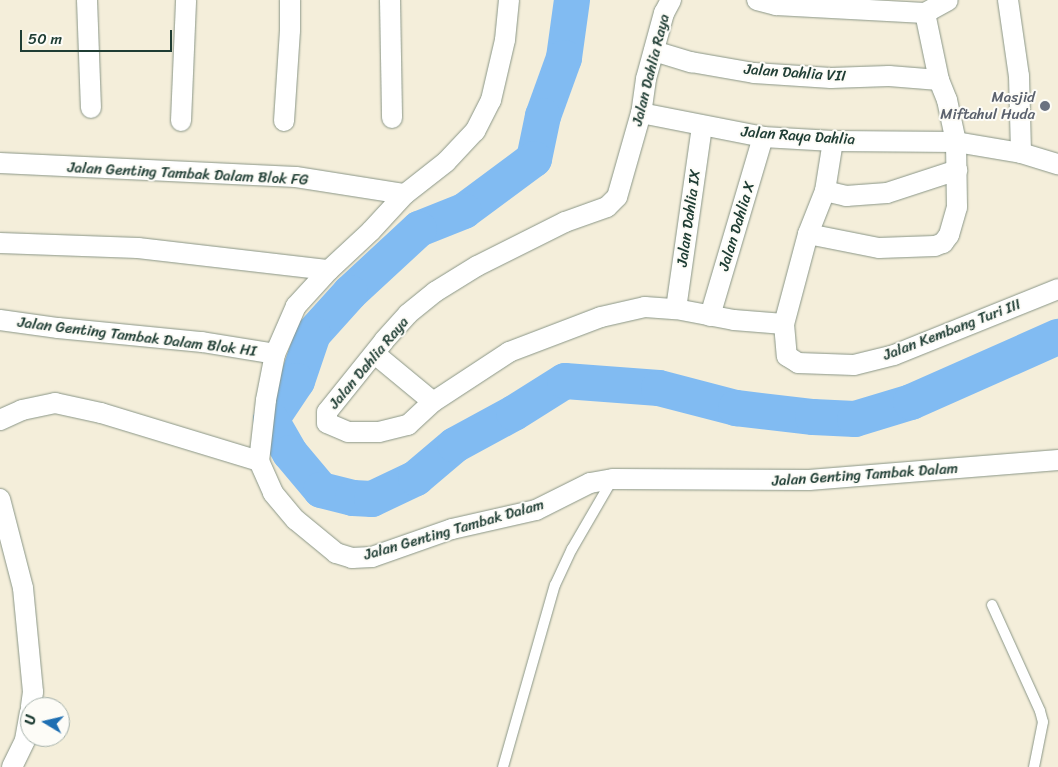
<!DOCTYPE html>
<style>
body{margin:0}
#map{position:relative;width:1058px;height:767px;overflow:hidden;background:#f4eeda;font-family:Sriracha,sans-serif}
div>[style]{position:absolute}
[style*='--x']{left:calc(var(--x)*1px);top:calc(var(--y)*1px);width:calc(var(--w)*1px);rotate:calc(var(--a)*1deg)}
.river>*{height:36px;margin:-18px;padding:0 18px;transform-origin:18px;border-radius:18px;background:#81bbf2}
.roads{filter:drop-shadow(0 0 1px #8a9687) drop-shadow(0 0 1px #8a9687)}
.service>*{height:10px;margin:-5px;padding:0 5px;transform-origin:5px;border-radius:5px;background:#fff}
.minor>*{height:20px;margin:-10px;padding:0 10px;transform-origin:10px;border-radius:10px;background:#fff}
.dots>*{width:14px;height:14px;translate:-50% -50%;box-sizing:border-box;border:2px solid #fdfcf7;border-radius:50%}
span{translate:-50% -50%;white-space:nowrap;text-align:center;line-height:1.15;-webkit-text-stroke:4px #fdfcf7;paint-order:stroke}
.street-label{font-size:15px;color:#1f3d34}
.worship-label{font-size:15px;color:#5b616d}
.right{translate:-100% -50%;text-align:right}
.north{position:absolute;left:20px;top:697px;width:50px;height:50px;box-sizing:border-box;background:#fdfcf7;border:1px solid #a4b0a9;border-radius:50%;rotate:279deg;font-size:14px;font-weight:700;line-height:20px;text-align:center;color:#1f3d34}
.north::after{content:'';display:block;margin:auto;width:18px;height:22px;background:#1f6fb2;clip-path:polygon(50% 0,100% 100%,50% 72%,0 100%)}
.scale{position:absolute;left:20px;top:30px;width:152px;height:22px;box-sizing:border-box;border:2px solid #1f3d34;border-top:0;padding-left:6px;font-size:15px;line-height:18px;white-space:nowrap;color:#1f3d34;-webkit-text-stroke:4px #fdfcf7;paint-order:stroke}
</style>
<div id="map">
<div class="river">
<div style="--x:572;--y:0;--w:59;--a:97.9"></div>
<div style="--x:564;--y:58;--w:62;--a:109.9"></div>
<div style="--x:543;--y:116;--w:44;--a:101.8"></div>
<div style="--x:534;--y:159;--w:87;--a:143.4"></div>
<div style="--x:464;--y:211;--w:48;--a:158.2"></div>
<div style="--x:419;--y:229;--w:94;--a:137.2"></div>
<div style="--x:350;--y:293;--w:55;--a:132.1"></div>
<div style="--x:313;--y:334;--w:50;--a:108.8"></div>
<div style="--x:297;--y:381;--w:47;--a:123.7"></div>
<div style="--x:271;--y:420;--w:38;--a:60"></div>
<div style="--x:290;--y:453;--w:48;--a:50"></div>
<div style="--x:321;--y:490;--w:33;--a:14"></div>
<div style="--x:353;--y:498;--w:19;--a:3"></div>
<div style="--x:372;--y:499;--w:49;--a:-25.5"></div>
<div style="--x:416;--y:478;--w:51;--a:-40.2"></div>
<div style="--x:455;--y:445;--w:67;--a:-28.5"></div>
<div style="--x:514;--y:413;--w:60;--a:-32.1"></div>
<div style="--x:565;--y:381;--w:94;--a:4.3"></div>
<div style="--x:659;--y:388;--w:80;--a:14.6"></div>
<div style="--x:736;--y:408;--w:78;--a:6.7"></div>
<div style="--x:813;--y:417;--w:42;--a:2.7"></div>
<div style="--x:855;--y:419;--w:59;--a:-16.9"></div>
<div style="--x:911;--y:402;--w:161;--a:-23.9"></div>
</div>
<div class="roads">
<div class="service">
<div style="--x:992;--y:605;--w:116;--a:65.6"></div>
<div style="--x:1040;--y:711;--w:11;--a:75"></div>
<div style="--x:1043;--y:722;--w:46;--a:101.3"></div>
<div style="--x:503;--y:767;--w:189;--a:-74.1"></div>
<div style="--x:555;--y:585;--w:40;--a:-65"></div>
<div style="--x:572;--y:549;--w:80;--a:-59.9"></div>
</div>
<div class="minor">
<div style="--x:87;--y:0;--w:108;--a:87.9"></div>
<div style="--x:390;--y:0;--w:118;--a:89"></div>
<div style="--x:509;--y:0;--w:40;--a:95.7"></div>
<div style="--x:505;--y:40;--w:62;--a:103.1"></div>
<div style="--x:491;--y:100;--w:35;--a:117"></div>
<div style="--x:475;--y:131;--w:42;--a:133.1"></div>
<div style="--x:446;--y:162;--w:52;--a:142"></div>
<div style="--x:405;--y:194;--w:50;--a:132.6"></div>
<div style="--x:371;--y:231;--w:57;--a:137.1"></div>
<div style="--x:329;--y:270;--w:49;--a:132.5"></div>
<div style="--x:296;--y:306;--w:52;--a:113.6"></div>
<div style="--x:275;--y:354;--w:47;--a:101.1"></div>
<div style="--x:266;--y:400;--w:61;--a:96.5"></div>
<div style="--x:259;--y:461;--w:35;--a:66"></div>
<div style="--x:273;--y:493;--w:35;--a:50"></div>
<div style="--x:296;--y:520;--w:52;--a:39.5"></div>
<div style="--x:336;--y:553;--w:17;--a:17"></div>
<div style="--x:352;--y:558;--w:20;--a:-3"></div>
<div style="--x:372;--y:557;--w:85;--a:-19.3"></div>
<div style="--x:452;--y:529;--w:86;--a:-12.7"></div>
<div style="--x:536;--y:510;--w:60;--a:-26.6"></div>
<div style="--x:590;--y:483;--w:23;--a:-10"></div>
<div style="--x:613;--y:479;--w:196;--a:0.3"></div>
<div style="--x:809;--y:480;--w:250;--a:-4.6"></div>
<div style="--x:671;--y:0;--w:15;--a:118"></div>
<div style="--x:664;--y:13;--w:68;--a:105.3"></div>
<div style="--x:646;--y:79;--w:34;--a:98"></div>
<div style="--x:641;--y:113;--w:87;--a:105.9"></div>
<div style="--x:617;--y:197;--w:14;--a:135"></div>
<div style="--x:607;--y:207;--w:45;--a:160.3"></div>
<div style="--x:565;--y:222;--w:98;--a:153.4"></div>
<div style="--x:477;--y:266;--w:49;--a:148.2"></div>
<div style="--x:435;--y:292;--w:35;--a:141"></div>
<div style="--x:408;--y:314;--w:36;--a:132"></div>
<div style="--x:384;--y:341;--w:91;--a:128.8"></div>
<div style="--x:327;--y:412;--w:11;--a:90"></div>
<div style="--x:327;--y:423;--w:23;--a:23"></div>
<div style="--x:348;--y:432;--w:31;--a:0"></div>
<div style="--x:379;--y:432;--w:30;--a:-14"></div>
<div style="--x:408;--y:425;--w:34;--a:-43"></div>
<div style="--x:433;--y:402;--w:91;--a:-33.3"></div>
<div style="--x:509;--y:352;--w:98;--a:-20.8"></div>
<div style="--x:601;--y:317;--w:45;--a:-12.8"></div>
<div style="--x:645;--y:307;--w:31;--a:4"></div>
<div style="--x:676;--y:309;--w:59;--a:10.7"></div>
<div style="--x:734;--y:320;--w:50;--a:4.6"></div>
<div style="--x:757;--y:0;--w:20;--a:15"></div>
<div style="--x:776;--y:5;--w:149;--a:3.1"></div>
<div style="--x:1008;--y:0;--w:77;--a:81.8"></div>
<div style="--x:1019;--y:76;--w:77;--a:88.5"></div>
<div style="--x:925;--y:13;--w:26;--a:-29"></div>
<div style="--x:654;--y:51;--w:39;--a:17"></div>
<div style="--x:691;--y:62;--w:64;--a:9.9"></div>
<div style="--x:754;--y:73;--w:77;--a:3.7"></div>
<div style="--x:831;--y:78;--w:58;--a:-2"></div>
<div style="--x:889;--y:76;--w:50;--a:4.6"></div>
<div style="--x:641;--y:113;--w:124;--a:11.1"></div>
<div style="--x:763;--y:137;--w:70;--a:3.3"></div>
<div style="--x:833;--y:141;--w:123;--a:0.5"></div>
<div style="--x:956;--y:142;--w:66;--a:9.6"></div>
<div style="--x:1021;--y:153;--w:39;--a:17"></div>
<div style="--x:181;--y:121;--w:121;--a:-87.6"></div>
<div style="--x:284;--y:121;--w:91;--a:-86.2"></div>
<div style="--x:290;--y:30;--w:30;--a:-90"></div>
<div style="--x:833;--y:141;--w:51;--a:99.1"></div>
<div style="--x:825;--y:191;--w:46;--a:111.6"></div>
<div style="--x:808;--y:234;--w:93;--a:104.9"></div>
<div style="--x:784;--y:324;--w:32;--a:85"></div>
<div style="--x:787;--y:356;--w:13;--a:32"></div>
<div style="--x:798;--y:363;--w:56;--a:2"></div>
<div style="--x:854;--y:365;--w:41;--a:-14"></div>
<div style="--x:894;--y:355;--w:177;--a:-21.9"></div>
<div style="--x:0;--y:163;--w:296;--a:2.7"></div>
<div style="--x:296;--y:177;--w:110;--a:8.9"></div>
<div style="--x:825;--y:191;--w:22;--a:13"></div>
<div style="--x:846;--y:196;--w:41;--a:-4.2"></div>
<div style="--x:887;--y:193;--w:74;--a:-18.2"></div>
<div style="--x:808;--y:234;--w:72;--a:11.2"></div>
<div style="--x:879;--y:248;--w:56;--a:-2"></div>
<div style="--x:935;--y:246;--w:9;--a:-21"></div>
<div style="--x:943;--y:243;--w:10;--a:-53"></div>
<div style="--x:949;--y:235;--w:29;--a:-74"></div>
<div style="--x:957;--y:207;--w:65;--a:-90.9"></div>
<div style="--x:956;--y:142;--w:43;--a:-102.1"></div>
<div style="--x:947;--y:100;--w:22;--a:-112"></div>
<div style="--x:939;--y:80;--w:68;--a:-101.8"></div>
<div style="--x:0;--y:243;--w:138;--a:2.1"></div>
<div style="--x:138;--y:248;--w:192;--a:6.6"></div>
<div style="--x:676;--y:309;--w:185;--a:-81.9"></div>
<div style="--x:710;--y:316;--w:187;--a:-73.5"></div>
<div style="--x:0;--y:320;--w:59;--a:7.9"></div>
<div style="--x:58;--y:328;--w:145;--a:5.6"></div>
<div style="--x:202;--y:342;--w:74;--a:9.3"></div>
<div style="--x:375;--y:354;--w:75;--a:39.6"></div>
<div style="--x:0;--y:420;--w:24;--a:-24"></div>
<div style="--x:22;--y:410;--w:34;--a:-12"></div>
<div style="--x:55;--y:403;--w:47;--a:12.3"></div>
<div style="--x:101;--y:413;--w:165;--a:16.9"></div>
<div style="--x:0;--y:499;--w:92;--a:75.5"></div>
<div style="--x:23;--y:588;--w:104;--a:84.5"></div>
<div style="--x:33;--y:692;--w:15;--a:98"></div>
<div style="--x:12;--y:767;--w:30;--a:-64"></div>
<div style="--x:25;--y:740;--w:28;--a:-80"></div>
</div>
</div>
<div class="dots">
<div style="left:1045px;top:106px;background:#6b7280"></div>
</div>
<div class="street-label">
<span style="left:651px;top:70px;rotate:-76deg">Jalan Dahlia Raya</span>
<span style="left:795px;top:73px;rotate:4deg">Jalan Dahlia VII</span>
<span style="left:798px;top:136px;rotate:4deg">Jalan Raya Dahlia</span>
<span style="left:188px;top:174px;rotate:3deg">Jalan Genting Tambak Dalam Blok FG</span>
<span style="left:689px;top:218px;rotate:-82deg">Jalan Dahlia IX</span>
<span style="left:737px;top:226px;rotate:-73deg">Jalan Dahlia X</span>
<span style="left:952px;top:330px;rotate:-21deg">Jalan Kembang Turi III</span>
<span style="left:137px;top:337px;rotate:7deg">Jalan Genting Tambak Dalam Blok HI</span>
<span style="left:369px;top:363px;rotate:-50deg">Jalan Dahlia Raya</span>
<span style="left:865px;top:475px;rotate:-4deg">Jalan Genting Tambak Dalam</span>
<span style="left:454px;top:530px;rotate:-16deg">Jalan Genting Tambak Dalam</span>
</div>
<div class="worship-label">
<span class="right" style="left:1035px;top:106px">Masjid<br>Miftahul Huda</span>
</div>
<div class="north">U</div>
<div class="scale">50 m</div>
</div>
